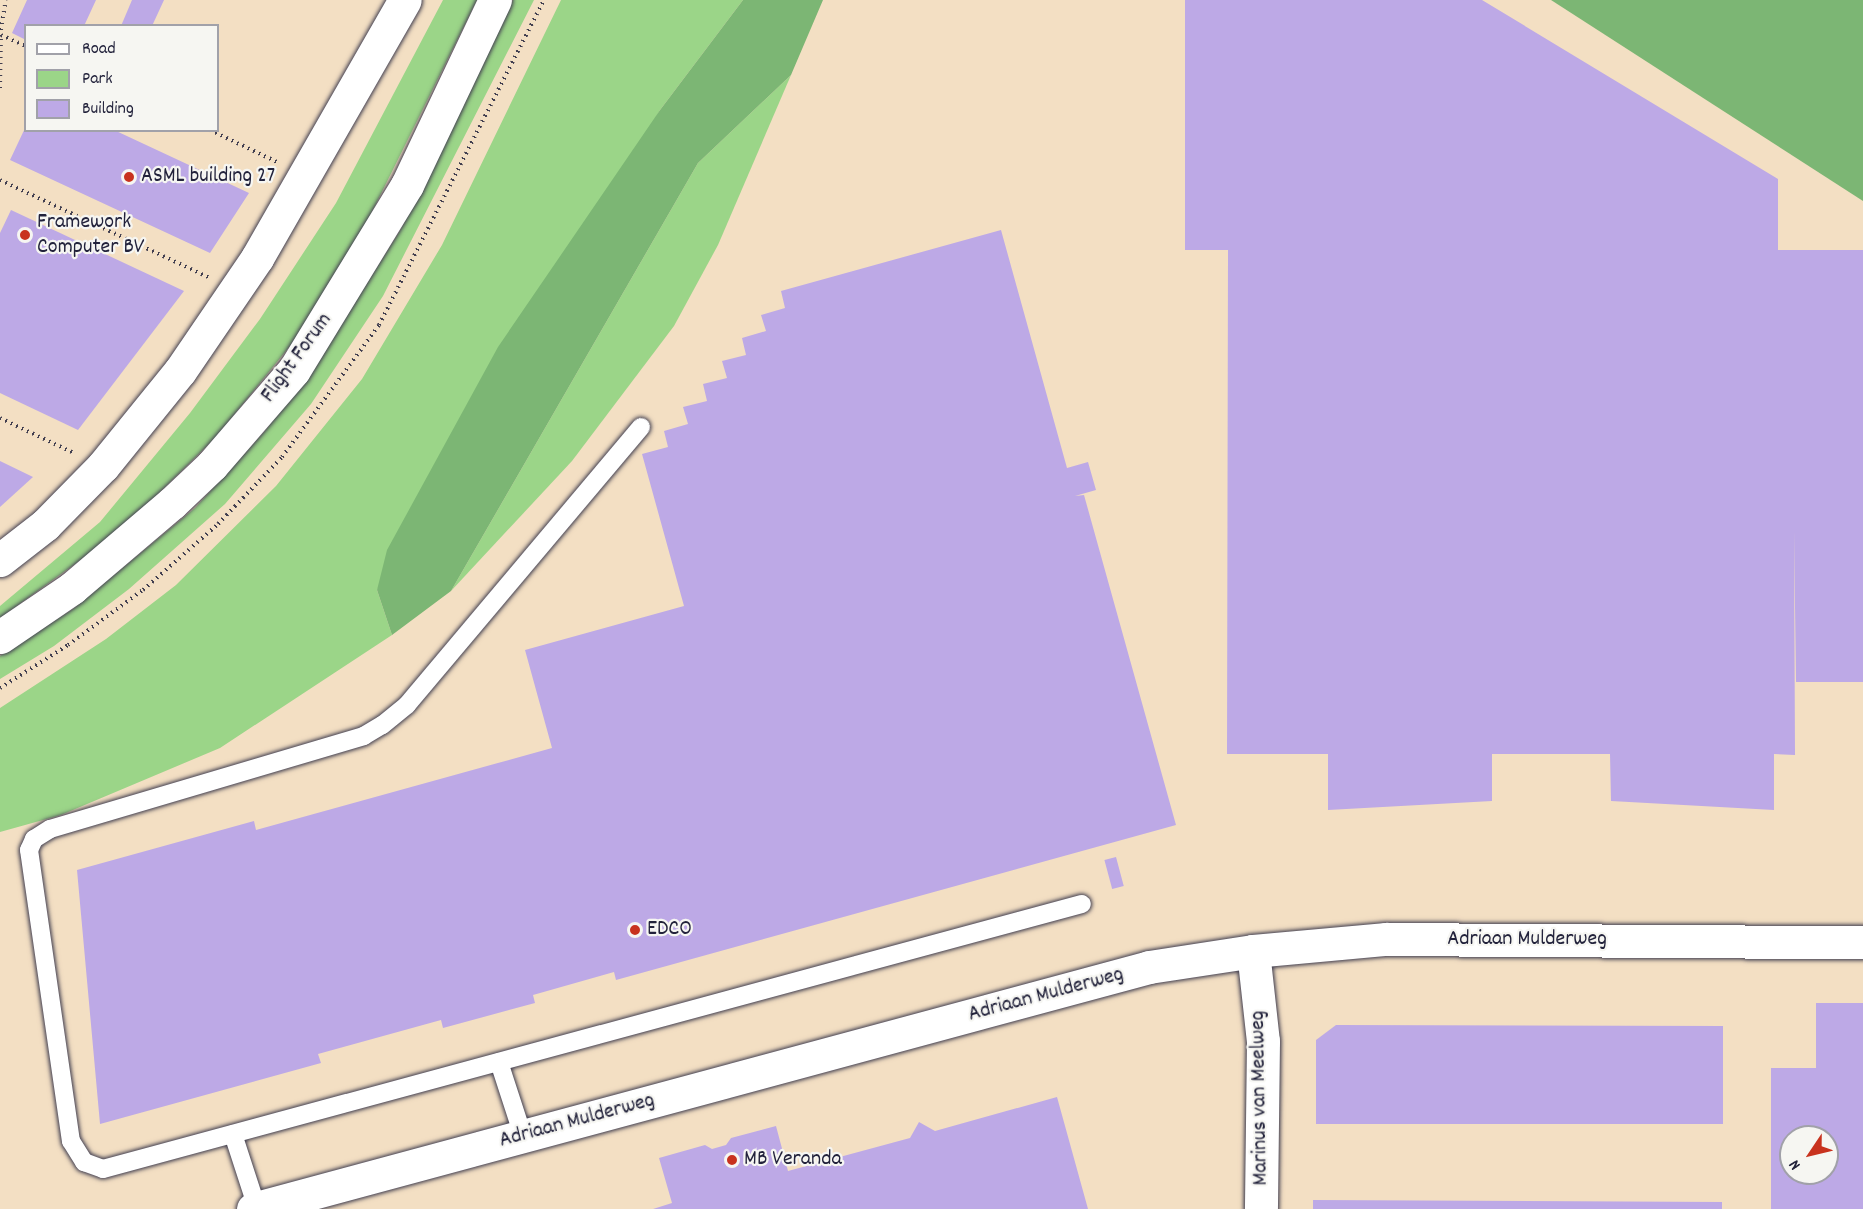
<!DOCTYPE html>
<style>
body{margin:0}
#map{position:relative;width:1863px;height:1209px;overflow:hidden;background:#f3dfc3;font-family:Dekko,sans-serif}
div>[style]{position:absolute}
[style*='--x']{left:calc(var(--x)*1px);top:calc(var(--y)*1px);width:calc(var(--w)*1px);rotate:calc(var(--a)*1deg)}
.green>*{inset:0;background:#9bd588}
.forest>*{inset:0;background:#7cb674}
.building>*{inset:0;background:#bda9e6;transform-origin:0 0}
.path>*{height:4px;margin-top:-2px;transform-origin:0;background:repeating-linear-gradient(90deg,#413e4f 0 1.5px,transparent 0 6px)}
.roads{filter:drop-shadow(0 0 2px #413e4f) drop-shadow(0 0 2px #413e4f)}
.lane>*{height:18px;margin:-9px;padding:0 9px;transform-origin:9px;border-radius:9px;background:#fff}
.street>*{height:33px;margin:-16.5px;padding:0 16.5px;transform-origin:16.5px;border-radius:16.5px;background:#fff}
.secondary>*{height:33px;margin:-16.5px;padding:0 16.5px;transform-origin:16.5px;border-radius:16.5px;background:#fff}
.dots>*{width:16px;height:16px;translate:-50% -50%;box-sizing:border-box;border:3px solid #f6f6f2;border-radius:50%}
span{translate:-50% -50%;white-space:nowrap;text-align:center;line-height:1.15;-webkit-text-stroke:4.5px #f6f6f2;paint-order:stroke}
.poi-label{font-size:22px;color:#22223b}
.left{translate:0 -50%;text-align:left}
.street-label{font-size:22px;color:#22223b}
.legend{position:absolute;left:24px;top:24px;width:195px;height:108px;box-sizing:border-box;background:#f6f6f2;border:2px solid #a1a1a9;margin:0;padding:8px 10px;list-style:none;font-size:18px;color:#22223b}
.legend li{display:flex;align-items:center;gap:12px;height:30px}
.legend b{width:30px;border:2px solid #a1a1a9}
.north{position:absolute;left:1779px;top:1125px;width:60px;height:60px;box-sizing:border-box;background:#f6f6f2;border:2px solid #a1a1a9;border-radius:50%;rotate:235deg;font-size:16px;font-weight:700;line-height:24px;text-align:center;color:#22223b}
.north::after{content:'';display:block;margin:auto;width:21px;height:27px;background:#c8321e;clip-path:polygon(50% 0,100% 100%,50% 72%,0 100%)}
</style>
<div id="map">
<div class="green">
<div style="clip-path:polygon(443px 0,477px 0,364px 228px,294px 341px,216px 437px,118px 533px,0 618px,0 606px,100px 522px,190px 413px,260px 319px,336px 203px)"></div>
<div style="clip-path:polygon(513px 0,534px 0,383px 296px,311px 404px,225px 504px,129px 589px,54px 646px,0 679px,0 656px,73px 609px,195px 508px,265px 431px,313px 369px,401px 229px)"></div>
<div style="clip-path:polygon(561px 0,743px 0,660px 110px,377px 590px,392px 635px,220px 748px,61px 815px,0 832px,0 708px,106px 639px,176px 585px,276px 486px,362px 379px,442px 245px)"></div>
<div style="clip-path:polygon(791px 75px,718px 245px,674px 326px,572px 461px,451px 591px,698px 163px)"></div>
</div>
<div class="forest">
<div style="clip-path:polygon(743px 0,823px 0,791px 75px,698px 163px,451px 591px,392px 635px,377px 590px,387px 550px,498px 347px,660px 110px)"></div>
<div style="clip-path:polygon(1551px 0,1863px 0,1863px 201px)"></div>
</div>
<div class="building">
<div style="clip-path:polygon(27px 0,96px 0,84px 26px,26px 26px,26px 40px,12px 33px)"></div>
<div style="clip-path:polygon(132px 0,164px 0,152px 26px,121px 26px)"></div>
<div style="clip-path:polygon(1185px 0,1482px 0,1778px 179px,1778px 250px,1863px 250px,1863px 682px,1796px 682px,1794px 531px,1795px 755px,1774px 754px,1774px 810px,1611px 801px,1610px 754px,1492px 754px,1492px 801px,1328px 810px,1328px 754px,1227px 754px,1228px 250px,1185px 250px)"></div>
<div style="clip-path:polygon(26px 126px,26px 130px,114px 130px,249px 193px,210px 253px,10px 160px)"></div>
<div style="clip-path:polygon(11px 210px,184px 291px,78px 430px,0 393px,0 233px)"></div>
<div style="clip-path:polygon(1001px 230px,1067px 468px,1088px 462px,1096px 490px,1075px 496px,1084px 495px,1176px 825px,616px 980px,614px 972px,533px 995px,535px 1003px,443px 1028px,441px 1020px,318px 1054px,321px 1063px,100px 1124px,77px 870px,254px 821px,256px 830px,552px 748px,525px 650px,684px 606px,642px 454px,668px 447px,664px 431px,688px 424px,683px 407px,707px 401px,703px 384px,727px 378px,722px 361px,746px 355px,742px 338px,766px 331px,761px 315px,785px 308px,781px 291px)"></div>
<div style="clip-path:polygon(0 461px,33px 477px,0 507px)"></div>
<div style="left:1116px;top:857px;width:30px;height:12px;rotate:75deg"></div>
<div style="clip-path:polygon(evenodd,1816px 1003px,1863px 1003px,1863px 1209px,1771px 1209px,1771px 1068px,1816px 1068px,1816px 1003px,1791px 1137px,1827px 1137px,1827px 1173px,1791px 1173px,1791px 1137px)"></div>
<div style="clip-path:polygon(1336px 1025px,1723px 1026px,1723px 1124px,1316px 1124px,1316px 1040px)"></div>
<div style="clip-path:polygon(1057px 1097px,1088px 1209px,653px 1209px,672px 1203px,659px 1158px,705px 1145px,712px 1149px,726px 1145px,731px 1138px,776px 1126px,788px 1171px,910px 1138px,919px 1122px,935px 1131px)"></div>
<div style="clip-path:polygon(1313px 1200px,1722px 1202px,1722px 1209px,1313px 1209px)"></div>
</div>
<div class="path">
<div style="--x:1;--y:35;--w:27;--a:24"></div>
<div style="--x:0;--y:36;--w:36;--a:-81"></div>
<div style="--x:0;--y:88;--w:53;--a:-88.9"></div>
<div style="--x:210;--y:130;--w:74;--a:25.5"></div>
<div style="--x:0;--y:180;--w:230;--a:25"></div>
<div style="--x:0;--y:418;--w:80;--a:25.3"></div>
<div style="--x:0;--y:688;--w:80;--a:-32.3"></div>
<div style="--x:68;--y:645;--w:93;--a:-36.3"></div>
<div style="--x:143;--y:590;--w:100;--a:-41.3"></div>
<div style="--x:218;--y:524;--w:93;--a:-46.3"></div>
<div style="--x:282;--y:457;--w:164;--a:-53.7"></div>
<div style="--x:379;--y:325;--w:364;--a:-63.1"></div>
</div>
<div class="roads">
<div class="lane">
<div style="--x:641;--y:427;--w:363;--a:130.1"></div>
<div style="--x:407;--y:705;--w:32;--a:141"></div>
<div style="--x:382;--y:725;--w:21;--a:149"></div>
<div style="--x:364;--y:736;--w:327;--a:163.5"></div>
<div style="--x:50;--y:829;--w:19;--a:148"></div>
<div style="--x:34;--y:839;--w:12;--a:114"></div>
<div style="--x:29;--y:850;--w:294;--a:81.8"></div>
<div style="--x:71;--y:1141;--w:25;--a:58"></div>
<div style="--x:84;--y:1162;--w:20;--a:20"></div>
<div style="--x:103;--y:1169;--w:1014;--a:-15.15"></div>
<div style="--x:499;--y:1062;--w:78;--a:72"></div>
<div style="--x:233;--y:1134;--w:78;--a:72"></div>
</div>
<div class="street">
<div style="--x:0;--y:560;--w:57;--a:-37.9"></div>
<div style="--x:45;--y:525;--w:83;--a:-45.5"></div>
<div style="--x:103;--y:466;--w:122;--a:-51"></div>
<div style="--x:180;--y:371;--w:137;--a:-55.7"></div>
<div style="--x:257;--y:258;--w:297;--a:-60.2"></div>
<div style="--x:1253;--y:951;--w:91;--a:83.7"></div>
<div style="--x:1263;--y:1041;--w:168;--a:90.7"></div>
<div style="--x:253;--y:1209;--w:928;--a:-15.11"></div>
<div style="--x:1149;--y:967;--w:105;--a:-8.7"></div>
<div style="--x:1253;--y:951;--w:134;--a:-5.2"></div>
<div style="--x:1386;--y:939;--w:477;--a:0.4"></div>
</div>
<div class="secondary">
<div style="--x:0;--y:637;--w:87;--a:-34.2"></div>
<div style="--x:72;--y:588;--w:131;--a:-40.4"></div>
<div style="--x:172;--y:503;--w:55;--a:-43.5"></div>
<div style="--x:212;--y:465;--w:125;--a:-49.2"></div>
<div style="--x:294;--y:370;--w:217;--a:-58.6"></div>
<div style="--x:407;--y:185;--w:205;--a:-64.6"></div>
</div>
</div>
<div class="dots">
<div style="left:129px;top:177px;background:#c8321e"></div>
<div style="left:25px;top:235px;background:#c8321e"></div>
<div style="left:635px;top:930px;background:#c8321e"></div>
<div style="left:732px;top:1160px;background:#c8321e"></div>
</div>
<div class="poi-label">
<span class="left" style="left:141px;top:177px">ASML building 27</span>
<span class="left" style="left:37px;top:235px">Framework<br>Computer BV</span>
<span class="left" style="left:647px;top:930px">EDCO</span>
<span class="left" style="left:744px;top:1160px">MB Veranda</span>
</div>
<div class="street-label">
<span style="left:297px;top:358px;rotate:-54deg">Flight Forum</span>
<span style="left:1527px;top:940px">Adriaan Mulderweg</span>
<span style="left:1046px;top:995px;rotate:-15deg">Adriaan Mulderweg</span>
<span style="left:1260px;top:1098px;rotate:-91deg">Marinus van Meelweg</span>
<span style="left:577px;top:1121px;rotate:-15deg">Adriaan Mulderweg</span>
</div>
<ul class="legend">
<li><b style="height:8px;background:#fff"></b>Road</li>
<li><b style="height:16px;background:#9bd588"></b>Park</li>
<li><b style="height:16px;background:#bda9e6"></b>Building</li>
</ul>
<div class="north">N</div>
</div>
